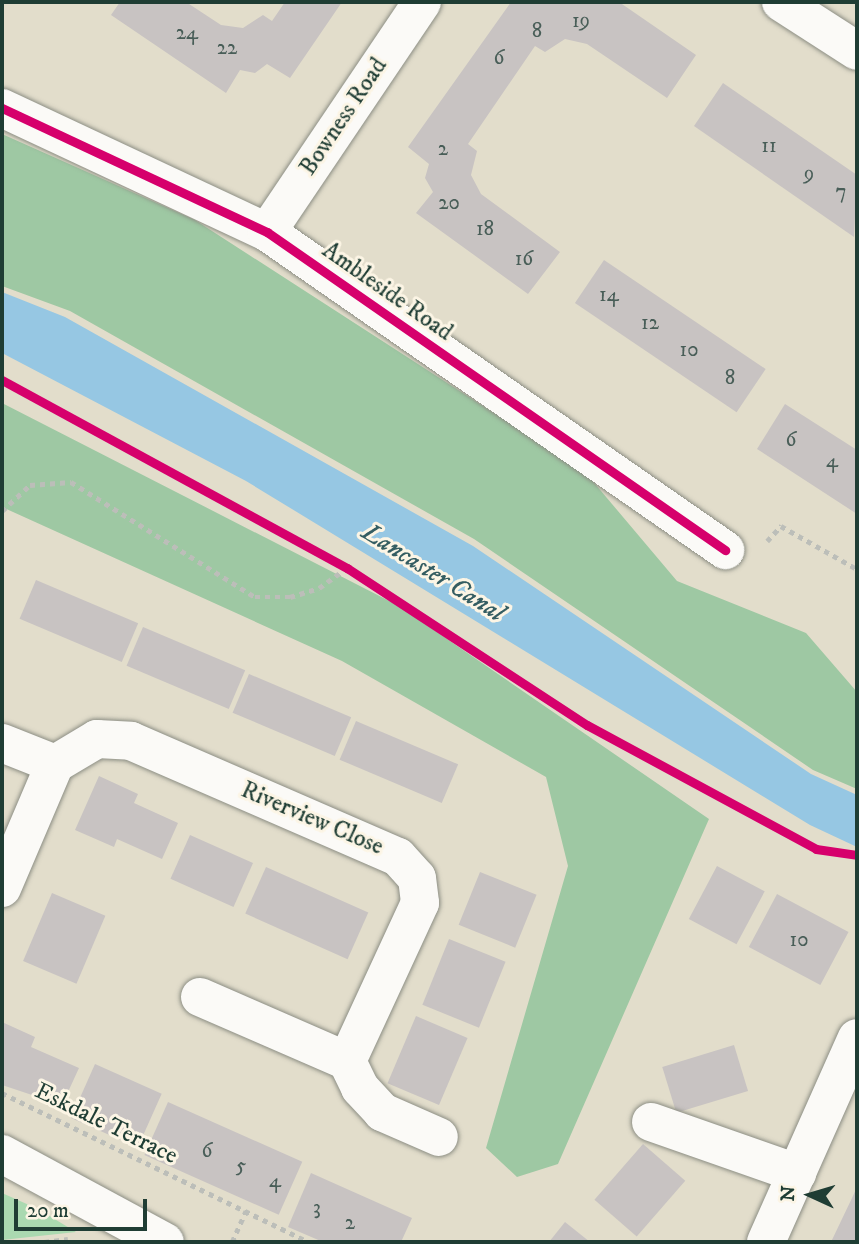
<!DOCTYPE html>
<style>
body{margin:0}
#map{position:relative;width:859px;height:1244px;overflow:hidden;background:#e2ddcb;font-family:"IM FELL DW Pica",serif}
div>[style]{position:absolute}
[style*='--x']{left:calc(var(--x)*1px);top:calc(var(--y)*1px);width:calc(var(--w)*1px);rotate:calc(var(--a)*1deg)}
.green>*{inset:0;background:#aad9b0}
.forest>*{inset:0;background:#9ec8a3}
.water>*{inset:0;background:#96c7e3}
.building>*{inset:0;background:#c8c3c2;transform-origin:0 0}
.path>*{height:4.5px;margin-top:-2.25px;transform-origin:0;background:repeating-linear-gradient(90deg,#bcbeb9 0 5px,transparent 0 10px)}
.roads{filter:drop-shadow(0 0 2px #8c8e84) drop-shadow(0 0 2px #8c8e84)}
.minor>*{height:38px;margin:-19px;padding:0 19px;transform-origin:19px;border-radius:19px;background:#fbfaf7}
.cycleway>*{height:9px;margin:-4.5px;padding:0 4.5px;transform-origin:4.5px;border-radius:4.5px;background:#d6006c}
span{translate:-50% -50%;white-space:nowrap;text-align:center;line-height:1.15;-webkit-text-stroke:6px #fcf5e5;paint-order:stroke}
.number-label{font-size:21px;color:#495e58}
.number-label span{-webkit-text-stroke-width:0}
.street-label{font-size:24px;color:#1f3d34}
.water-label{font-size:26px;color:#345d62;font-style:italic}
.frame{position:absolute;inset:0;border:4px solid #1f3d34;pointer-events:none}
.north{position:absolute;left:775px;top:1160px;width:70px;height:70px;-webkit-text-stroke:5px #fcf5e5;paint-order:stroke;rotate:274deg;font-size:19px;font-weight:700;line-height:28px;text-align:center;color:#1f3d34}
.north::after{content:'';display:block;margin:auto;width:24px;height:32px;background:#1f3d34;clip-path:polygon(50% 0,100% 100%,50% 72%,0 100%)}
.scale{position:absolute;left:14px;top:1199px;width:133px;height:32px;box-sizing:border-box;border:4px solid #1f3d34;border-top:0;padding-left:9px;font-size:21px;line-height:24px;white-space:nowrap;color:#1f3d34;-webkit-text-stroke:5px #fcf5e5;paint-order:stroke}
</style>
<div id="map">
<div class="green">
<div style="clip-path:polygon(2px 1193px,38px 1209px,76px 1232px,2px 1240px)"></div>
</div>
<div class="forest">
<div style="clip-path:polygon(2px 134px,195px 220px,585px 472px,677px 581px,806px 633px,857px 692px,857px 789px,813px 770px,474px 539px,70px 311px,2px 286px)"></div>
<div style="clip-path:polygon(2px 403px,399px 606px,709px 819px,558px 1164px,517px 1177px,486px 1148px,568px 866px,546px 777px,342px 661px,2px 507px)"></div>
</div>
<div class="water">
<div style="clip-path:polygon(2px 292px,65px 317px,473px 546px,811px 774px,857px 795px,857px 847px,810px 825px,246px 481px,2px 353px)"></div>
</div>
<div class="building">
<div style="clip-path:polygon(120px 2px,186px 2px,221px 25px,243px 28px,263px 15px,272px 21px,285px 2px,342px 2px,290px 78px,267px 64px,255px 73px,240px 70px,226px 93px,111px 15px)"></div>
<div style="clip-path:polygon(511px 2px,619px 2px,696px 55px,667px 98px,587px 44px,565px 39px,545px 52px,535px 46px,468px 144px,477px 151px,471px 175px,481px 194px,560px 252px,528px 294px,416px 213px,433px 192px,425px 178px,429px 164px,408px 147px)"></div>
<div style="clip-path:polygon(723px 83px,857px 175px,854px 237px,694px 126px)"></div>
<div style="left:604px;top:260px;width:195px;height:52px;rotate:34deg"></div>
<div style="clip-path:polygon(785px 404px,857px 450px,857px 514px,757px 449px)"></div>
<div style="left:36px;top:580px;width:111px;height:42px;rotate:23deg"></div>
<div style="left:143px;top:627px;width:111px;height:42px;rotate:23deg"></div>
<div style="left:249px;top:674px;width:111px;height:42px;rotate:23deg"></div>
<div style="left:356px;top:721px;width:111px;height:42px;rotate:23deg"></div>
<div style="clip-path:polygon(99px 776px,138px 794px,134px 803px,178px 823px,162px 859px,117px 839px,114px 847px,75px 830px)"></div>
<div style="left:190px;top:835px;width:69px;height:48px;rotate:24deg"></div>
<div style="left:717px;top:866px;width:54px;height:60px;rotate:28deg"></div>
<div style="left:266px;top:867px;width:112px;height:51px;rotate:24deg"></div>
<div style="left:480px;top:872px;width:61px;height:57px;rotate:22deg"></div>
<div style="left:52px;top:893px;width:58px;height:74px;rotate:23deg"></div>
<div style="left:777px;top:894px;width:81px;height:60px;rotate:28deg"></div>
<div style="left:449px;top:939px;width:61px;height:71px;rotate:22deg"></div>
<div style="left:416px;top:1016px;width:56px;height:73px;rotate:23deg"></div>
<div style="clip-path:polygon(2px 1022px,35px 1037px,31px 1047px,79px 1068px,62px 1105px,2px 1085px)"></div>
<div style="left:734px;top:1045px;width:48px;height:75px;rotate:73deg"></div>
<div style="left:95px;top:1064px;width:73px;height:59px;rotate:24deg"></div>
<div style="left:168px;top:1102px;width:147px;height:58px;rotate:24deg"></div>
<div style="left:643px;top:1144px;width:56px;height:74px;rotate:41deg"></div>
<div style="clip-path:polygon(311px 1173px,412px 1218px,401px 1242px,323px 1242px,288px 1227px)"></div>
<div style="clip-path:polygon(857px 1187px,857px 1242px,831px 1242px,852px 1198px)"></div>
<div style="clip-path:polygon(565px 1222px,590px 1242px,549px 1242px)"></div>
</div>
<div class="path">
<div style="--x:2;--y:511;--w:38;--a:-43"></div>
<div style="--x:30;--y:485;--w:41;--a:-4.2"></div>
<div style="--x:71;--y:482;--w:217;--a:32"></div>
<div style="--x:255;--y:597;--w:35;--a:0"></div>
<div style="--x:290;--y:597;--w:30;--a:-17"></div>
<div style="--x:319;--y:588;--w:34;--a:-36"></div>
<div style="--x:767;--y:541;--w:21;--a:-47"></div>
<div style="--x:781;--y:526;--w:87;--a:29.5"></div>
<div style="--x:2;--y:1093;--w:341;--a:25.9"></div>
<div style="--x:44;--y:1242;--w:24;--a:-7"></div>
<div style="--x:232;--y:1242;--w:34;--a:-66"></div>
</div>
<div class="roads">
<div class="minor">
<div style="--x:781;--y:2;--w:90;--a:32.8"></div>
<div style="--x:2;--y:108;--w:293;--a:25.1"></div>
<div style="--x:267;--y:232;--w:558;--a:34.77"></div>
<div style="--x:267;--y:232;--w:277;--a:-56"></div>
<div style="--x:2;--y:743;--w:57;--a:21.6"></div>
<div style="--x:2;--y:888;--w:135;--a:-66.9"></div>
<div style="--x:55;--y:764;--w:49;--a:-30.8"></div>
<div style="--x:97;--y:739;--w:34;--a:3"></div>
<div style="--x:131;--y:741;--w:291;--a:23.5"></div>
<div style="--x:398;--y:857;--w:28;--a:48"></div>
<div style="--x:417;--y:878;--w:25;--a:83"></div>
<div style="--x:420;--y:903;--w:174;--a:114.8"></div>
<div style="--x:200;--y:997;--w:160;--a:23.5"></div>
<div style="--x:347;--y:1061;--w:30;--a:64"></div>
<div style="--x:360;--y:1088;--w:33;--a:47"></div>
<div style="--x:382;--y:1112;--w:62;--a:23.7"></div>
<div style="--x:651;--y:1122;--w:155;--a:19.3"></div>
<div style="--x:2;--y:1154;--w:185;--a:28.4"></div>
<div style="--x:766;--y:1242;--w:223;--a:-66"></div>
</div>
</div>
<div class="cycleway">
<div style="--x:2;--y:108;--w:293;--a:25.1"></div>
<div style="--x:267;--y:232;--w:558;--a:34.77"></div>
<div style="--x:2;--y:380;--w:393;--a:28.6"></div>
<div style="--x:347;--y:568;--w:287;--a:33.2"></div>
<div style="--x:587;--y:725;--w:260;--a:28.4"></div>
<div style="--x:816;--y:849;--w:41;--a:8.3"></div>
</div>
<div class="number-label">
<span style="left:581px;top:21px">19</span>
<span style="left:537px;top:31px">8</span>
<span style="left:187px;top:33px">24</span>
<span style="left:227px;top:48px">22</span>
<span style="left:499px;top:58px">6</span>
<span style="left:769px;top:146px">11</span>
<span style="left:443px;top:149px">2</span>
<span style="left:809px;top:174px">9</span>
<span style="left:841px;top:192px">7</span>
<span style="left:449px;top:203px">20</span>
<span style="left:485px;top:229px">18</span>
<span style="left:524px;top:259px">16</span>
<span style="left:609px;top:295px">14</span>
<span style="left:650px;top:323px">12</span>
<span style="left:689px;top:350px">10</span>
<span style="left:730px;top:378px">8</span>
<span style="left:791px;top:440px">6</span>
<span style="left:832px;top:461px">4</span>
<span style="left:799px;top:940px">10</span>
<span style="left:207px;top:1151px">6</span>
<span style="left:241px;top:1166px">5</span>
<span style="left:275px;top:1181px">4</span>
<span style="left:317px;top:1208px">3</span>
<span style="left:350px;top:1223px">2</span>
</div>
<div class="street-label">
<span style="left:344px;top:117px;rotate:-56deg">Bowness Road</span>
<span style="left:387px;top:292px;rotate:35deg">Ambleside Road</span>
<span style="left:312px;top:819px;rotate:23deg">Riverview Close</span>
<span style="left:106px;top:1124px;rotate:26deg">Eskdale Terrace</span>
</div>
<div class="water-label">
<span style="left:433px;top:573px;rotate:32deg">Lancaster Canal</span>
</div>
<div class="frame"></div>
<div class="north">N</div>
<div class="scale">20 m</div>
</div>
